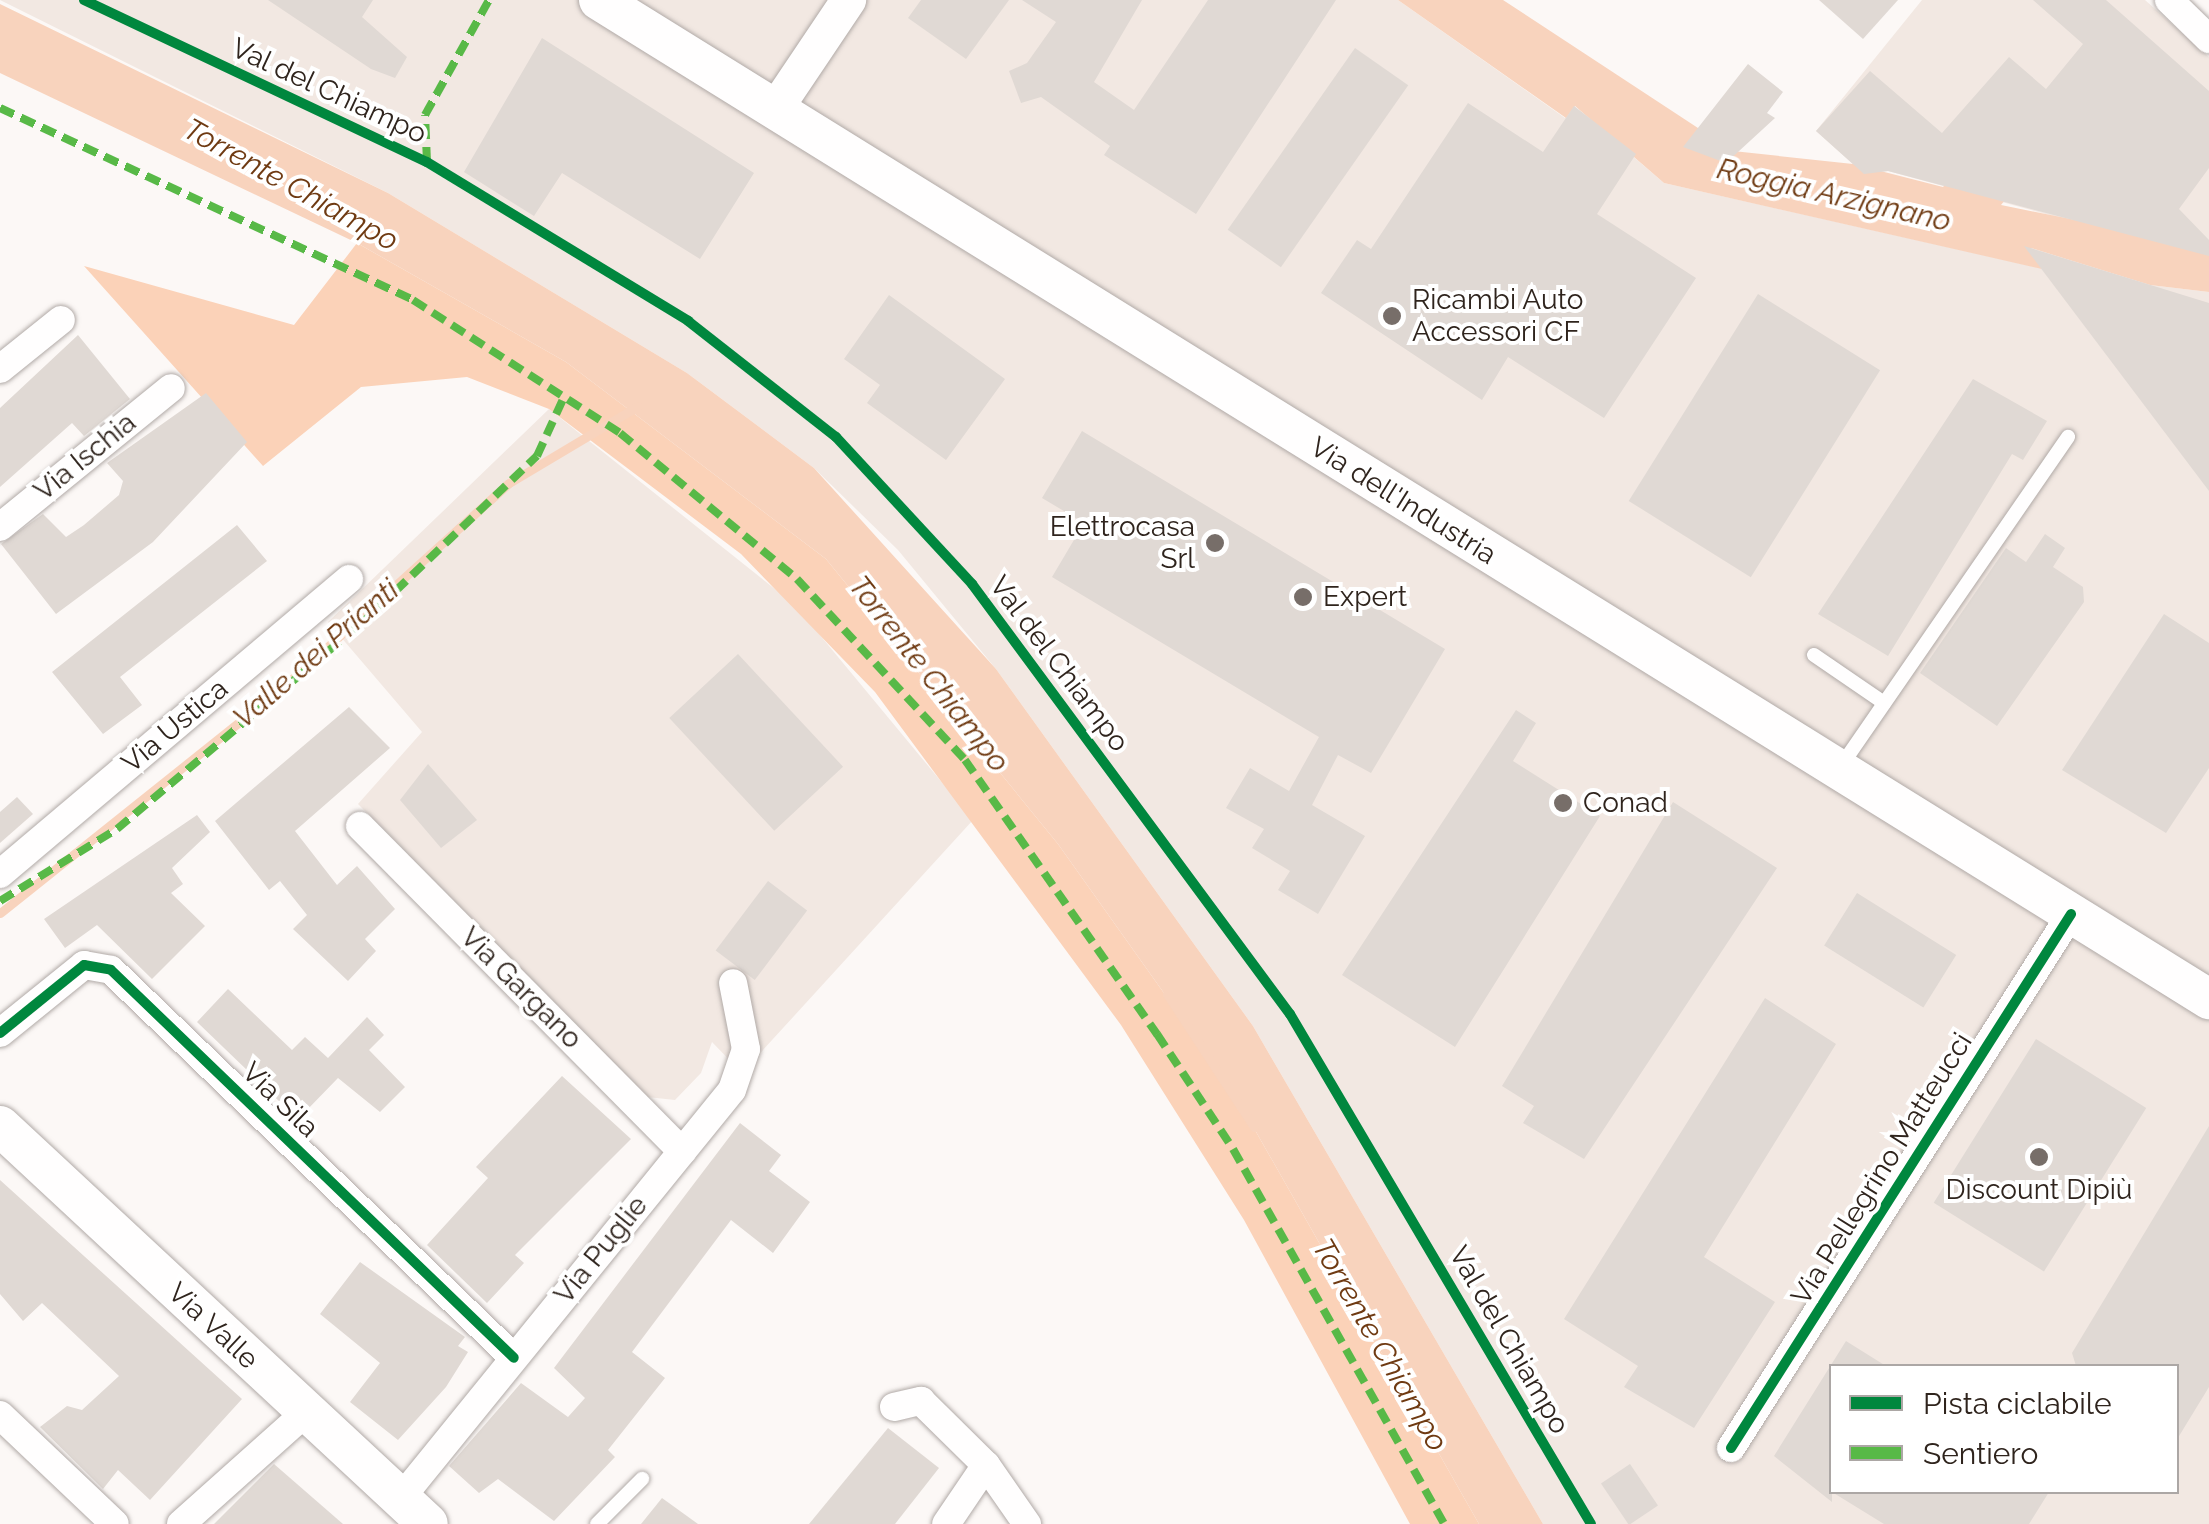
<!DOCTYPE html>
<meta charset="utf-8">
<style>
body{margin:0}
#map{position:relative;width:2209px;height:1524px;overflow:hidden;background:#fcf8f6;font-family:Raleway,sans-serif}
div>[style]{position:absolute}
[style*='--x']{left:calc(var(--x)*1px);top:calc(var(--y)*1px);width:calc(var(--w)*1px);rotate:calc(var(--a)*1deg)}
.built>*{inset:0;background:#f2e8e2}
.green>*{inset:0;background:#fbd2b8}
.water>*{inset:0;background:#f8d3bd}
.stream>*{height:9px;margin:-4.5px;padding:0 4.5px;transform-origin:4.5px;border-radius:4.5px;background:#f8d3bd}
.building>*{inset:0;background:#e0d9d4;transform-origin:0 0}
.roads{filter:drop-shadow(0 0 2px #b1aaa7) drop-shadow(0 0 2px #b1aaa7)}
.service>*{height:14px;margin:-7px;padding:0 7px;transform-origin:7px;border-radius:7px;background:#fffefe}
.minor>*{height:28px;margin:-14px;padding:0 14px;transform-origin:14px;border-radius:14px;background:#fffefe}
.tertiary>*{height:35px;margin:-17.5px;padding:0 17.5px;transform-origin:17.5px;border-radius:17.5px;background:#fffefe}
.secondary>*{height:40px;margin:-20px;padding:0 20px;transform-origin:20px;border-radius:20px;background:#fffefe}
.quiet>*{height:8px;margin-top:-4px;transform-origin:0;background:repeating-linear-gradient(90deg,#58b947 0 15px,transparent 0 23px)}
.cycleway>*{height:10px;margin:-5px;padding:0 5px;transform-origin:5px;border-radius:5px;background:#00873e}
.dots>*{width:28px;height:28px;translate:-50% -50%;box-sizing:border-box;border:5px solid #fff;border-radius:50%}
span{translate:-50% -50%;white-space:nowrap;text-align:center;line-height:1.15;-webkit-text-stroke:8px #fff;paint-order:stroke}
.street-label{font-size:28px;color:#2f241d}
.poi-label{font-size:28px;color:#2f241d}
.left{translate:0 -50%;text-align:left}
.right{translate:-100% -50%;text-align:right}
.water-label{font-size:30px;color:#6f3a12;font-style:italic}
.legend{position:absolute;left:1829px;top:1364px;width:350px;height:130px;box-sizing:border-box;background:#fff;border:2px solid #aca7a5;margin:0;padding:12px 18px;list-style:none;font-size:30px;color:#2f241d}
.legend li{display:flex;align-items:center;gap:20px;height:50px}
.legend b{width:50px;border:2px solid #aca7a5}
</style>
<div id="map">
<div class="built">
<div style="clip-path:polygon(evenodd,0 0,1398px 0,1565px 118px,1574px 106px,1664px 183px,2040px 268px,2031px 248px,2150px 285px,2209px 292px,2209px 1524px,1543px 1524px,1253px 1026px,996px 669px,898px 550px,814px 468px,687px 373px,388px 193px,0 0,1832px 1366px,2176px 1366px,2176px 1492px,1832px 1492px,1832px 1366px)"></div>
<div style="clip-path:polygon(1922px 0,2145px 0,2209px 57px,2209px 247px,2148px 242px,1888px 171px,1864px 174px,1816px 131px)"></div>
<div style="clip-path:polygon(549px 409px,795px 605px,973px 820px,742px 1073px,712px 1042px,701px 1073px,675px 1100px,647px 1097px,358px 804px,422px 732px,328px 622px)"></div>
</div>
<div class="green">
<div style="clip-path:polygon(357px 243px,566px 362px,826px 559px,1058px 844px,1230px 1086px,1479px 1524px,1410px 1524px,1244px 1220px,1121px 1025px,875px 692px,741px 554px,549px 409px,467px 377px,361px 387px,263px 466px,84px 266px,294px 325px)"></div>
</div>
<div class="water">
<div style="clip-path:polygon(1398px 0,1503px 0,1733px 151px,1853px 164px,1943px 187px,1987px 138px,2027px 173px,2001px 205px,2209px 247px,2209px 292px,2150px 285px,2031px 248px,2042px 269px,1664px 183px,1575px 106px,1566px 118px)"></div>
<div style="clip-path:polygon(0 4px,388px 193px,687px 373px,814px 468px,996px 669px,1253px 1026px,1543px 1524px,1479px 1524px,1230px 1086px,1058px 844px,826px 559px,566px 362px,357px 243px,0 73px)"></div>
</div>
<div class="stream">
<div style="--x:0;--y:913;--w:362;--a:-38.6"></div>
<div style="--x:283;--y:687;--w:304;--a:-42.1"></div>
<div style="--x:509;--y:483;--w:150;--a:-30.8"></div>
<div style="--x:1167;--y:994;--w:159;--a:56.8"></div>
</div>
<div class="building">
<div style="clip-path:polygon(268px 0,373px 0,362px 17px,407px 57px,395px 78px,371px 69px)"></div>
<div style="clip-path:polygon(921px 0,1009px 0,966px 59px,908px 18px)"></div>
<div style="clip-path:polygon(1022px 0,1142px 0,1094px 82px,1134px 110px,1208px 0,1336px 0,1196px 214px,1104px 155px,1110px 146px,1041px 97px,1021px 103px,1009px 71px,1027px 63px,1056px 22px)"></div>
<div style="clip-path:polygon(1819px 0,1898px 0,1863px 39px)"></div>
<div style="clip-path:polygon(2033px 0,2106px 0,2209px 91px,2209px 168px,2179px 209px,2209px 240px,2209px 256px,1888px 171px,1864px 174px,1816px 131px,1870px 71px,1942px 133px,2009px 57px,2046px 89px,2083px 44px)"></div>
<div style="clip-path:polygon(542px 38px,754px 173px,700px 259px,562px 173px,534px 216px,464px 172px)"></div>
<div style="left:1355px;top:48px;width:65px;height:222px;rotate:35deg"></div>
<div style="clip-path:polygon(1748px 64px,1783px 92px,1767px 113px,1775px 118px,1726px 163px,1683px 147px)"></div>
<div style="clip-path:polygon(1468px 103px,1543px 152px,1574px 106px,1636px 154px,1597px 214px,1696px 278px,1604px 418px,1508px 357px,1482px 400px,1321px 293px,1357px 240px,1371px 249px)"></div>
<div style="clip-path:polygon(2024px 246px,2209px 303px,2209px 491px)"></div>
<div style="left:1758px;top:294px;width:144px;height:244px;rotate:32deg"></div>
<div style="clip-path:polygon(889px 295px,1005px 379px,946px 460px,867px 403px,880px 385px,844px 359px)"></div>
<div style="clip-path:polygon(78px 335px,130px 399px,84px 436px,72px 423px,0 487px,0 408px)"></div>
<div style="clip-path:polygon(1973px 379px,2047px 421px,2023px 460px,2012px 454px,1888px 656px,1818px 614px)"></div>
<div style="clip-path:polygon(206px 393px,247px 442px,153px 542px,56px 614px,1px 544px,43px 514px,66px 537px,84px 525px,119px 495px,123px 481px,107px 463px)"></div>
<div style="clip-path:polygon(1082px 431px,1445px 649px,1371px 773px,1338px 755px,1312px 805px,1365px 836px,1318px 914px,1278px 890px,1290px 871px,1252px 848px,1264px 829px,1226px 808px,1250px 768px,1289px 791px,1319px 737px,1052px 577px,1084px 523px,1042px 498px)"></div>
<div style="clip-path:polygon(237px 525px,267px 561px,120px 677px,142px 705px,103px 734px,52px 672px)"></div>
<div style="clip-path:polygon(2045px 534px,2065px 548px,2053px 567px,2083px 587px,2084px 602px,1997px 726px,1920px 673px,2006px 548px,2026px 562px)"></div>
<div style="clip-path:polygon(2164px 614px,2209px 643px,2209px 768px,2166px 833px,2062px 770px)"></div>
<div style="left:738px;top:654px;width:154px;height:94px;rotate:47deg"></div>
<div style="clip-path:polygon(349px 707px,390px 748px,295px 831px,337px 885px,357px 866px,395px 909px,365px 939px,376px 951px,348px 981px,293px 929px,307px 915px,280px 881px,269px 890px,215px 821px)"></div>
<div style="clip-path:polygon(1516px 710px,1536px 723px,1513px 761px,1600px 816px,1455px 1047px,1342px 975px)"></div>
<div style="clip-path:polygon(428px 764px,477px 820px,441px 848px,400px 800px)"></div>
<div style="clip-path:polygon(17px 797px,33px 814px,0 843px,0 812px)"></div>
<div style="clip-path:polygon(1673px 802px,1777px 868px,1584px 1159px,1523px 1123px,1534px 1106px,1502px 1086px)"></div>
<div style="clip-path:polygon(197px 815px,210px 832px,172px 868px,183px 884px,171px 893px,205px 926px,152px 979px,97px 925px,65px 948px,44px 919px)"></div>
<div style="left:768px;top:881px;width:49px;height:87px;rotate:37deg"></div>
<div style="left:1857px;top:893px;width:117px;height:62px;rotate:32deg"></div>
<div style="clip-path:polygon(228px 989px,292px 1050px,305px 1037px,328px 1058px,367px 1017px,384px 1035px,369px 1050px,405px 1087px,380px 1112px,338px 1078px,305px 1112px,286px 1094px,280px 1102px,197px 1022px)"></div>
<div style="clip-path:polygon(1765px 998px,1836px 1044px,1704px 1257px,1775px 1302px,1694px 1428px,1624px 1387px,1638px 1366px,1564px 1319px)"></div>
<div style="left:2036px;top:1039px;width:130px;height:193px;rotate:32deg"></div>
<div style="clip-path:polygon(562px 1076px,631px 1139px,515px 1255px,524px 1263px,487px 1303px,427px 1245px,488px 1178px,476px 1167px)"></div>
<div style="clip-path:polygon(740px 1123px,781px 1155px,769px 1171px,810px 1202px,773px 1253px,731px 1220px,632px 1352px,665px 1378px,608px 1450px,615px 1457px,554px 1521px,498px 1479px,479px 1493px,449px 1466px,521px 1383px,568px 1417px,585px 1398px,554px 1368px)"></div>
<div style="clip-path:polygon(2209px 1126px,2209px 1387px,2176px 1441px,2176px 1366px,2076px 1366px,2072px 1353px)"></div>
<div style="clip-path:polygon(0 1180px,242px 1399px,150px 1500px,118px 1470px,103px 1489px,40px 1427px,67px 1406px,82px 1410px,119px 1376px,42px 1303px,23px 1321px,0 1294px)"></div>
<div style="clip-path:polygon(360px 1262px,465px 1337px,458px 1346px,468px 1352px,446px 1387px,398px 1440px,350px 1402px,380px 1363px,320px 1314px)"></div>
<div style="clip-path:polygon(1846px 1341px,1886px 1366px,1832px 1366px,1832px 1502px,1774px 1456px)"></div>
<div style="clip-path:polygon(888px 1428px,939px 1468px,895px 1524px,809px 1524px)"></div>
<div style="clip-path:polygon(274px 1464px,343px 1524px,214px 1524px)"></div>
<div style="left:1630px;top:1464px;width:50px;height:35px;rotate:56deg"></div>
<div style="clip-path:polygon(1832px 1492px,2049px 1492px,2029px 1524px,1884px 1524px)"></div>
<div style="clip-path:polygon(662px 1498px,698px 1524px,641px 1524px)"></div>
</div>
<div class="roads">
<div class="service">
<div style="--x:1814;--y:655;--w:85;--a:34.4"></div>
<div style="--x:1841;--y:766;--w:400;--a:-55.4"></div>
<div style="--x:597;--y:1524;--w:64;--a:-45"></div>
</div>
<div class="minor">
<div style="--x:2169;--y:0;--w:56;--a:44.3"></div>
<div style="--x:0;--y:369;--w:78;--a:-38.8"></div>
<div style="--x:0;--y:527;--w:220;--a:-39.1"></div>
<div style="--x:360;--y:826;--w:458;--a:45.3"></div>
<div style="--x:0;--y:874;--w:457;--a:-40.2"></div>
<div style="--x:0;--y:1033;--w:108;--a:-39"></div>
<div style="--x:84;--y:965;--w:27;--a:10"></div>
<div style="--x:111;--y:970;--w:559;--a:43.91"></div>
<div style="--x:894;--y:1407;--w:28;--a:-13"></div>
<div style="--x:921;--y:1401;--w:91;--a:44.6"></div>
<div style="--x:986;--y:1465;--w:71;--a:124.1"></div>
<div style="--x:0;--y:1415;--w:158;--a:43.5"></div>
<div style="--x:1731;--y:1448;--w:633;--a:-57.51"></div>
<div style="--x:986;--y:1465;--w:72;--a:55.2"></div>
<div style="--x:401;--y:1498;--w:525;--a:-50.95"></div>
<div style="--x:732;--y:1090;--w:43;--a:-71.1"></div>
<div style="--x:746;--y:1049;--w:67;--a:-101.1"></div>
<div style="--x:181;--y:1524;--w:166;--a:-41.8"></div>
</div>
<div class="tertiary">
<div style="--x:774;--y:110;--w:133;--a:-56.1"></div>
</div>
<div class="secondary">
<div style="--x:599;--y:0;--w:1895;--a:31.82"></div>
<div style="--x:0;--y:1126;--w:584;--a:42.92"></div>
</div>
</div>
<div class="quiet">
<div style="--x:0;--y:108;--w:455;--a:24.9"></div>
<div style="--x:413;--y:300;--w:246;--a:32.7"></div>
<div style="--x:620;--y:433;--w:229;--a:39.5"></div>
<div style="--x:797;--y:579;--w:247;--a:47.1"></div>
<div style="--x:965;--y:760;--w:335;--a:55"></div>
<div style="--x:1157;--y:1034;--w:138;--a:56.5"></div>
<div style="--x:1233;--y:1149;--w:430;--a:60.6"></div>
<div style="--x:427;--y:162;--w:47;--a:-92.4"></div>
<div style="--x:425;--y:115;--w:132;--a:-60.9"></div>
<div style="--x:0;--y:901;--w:137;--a:-31.6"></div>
<div style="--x:117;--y:829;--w:320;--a:-40.1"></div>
<div style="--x:362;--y:623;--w:242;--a:-43.7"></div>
<div style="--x:537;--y:456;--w:65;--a:-65.4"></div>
</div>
<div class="cycleway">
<div style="--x:84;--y:0;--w:379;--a:25.3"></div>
<div style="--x:427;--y:162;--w:306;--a:31.3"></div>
<div style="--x:688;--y:321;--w:188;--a:38.1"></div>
<div style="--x:836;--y:437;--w:200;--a:47.2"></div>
<div style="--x:972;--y:584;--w:535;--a:53.52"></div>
<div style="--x:1290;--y:1014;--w:592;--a:59.45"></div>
<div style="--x:0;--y:1033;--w:108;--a:-39"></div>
<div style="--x:84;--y:965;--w:27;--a:10"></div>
<div style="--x:111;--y:970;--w:559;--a:43.91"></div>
<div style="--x:1731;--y:1448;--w:633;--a:-57.51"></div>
</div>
<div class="dots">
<div style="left:1392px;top:316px;background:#776e69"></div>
<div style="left:1215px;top:543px;background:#776e69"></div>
<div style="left:1303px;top:597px;background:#776e69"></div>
<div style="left:1563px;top:803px;background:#776e69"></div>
<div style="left:2039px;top:1157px;background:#776e69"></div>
</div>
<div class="street-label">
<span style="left:329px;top:91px;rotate:25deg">Val del Chiampo</span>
<span style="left:85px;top:457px;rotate:-39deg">Via Ischia</span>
<span style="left:1403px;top:501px;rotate:32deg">Via dell'Industria</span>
<span style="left:1059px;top:664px;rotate:53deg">Val del Chiampo</span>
<span style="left:175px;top:726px;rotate:-40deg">Via Ustica</span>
<span style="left:521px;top:988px;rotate:45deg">Via Gargano</span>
<span style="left:280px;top:1100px;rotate:44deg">Via Sila</span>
<span style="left:1882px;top:1169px;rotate:-58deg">Via Pellegrino Matteucci</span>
<span style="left:601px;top:1250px;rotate:-51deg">Via Puglie</span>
<span style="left:213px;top:1326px;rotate:43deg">Via Valle</span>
<span style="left:1509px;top:1340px;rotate:60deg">Val del Chiampo</span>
</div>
<div class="poi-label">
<span class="left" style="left:1412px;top:316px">Ricambi Auto<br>Accessori CF</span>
<span class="right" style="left:1195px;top:543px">Elettrocasa<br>Srl</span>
<span class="left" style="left:1323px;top:597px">Expert</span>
<span class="left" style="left:1583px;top:803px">Conad</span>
<span style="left:2039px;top:1190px">Discount Dipiù</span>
</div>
<div class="water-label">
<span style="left:291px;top:185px;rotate:29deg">Torrente Chiampo</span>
<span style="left:1834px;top:195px;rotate:13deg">Roggia Arzignano</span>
<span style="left:316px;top:654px;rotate:-41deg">Valle dei Prianti</span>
<span style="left:929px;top:674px;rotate:52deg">Torrente Chiampo</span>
<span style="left:1380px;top:1345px;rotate:60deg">Torrente Chiampo</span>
</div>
<ul class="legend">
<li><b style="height:12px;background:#00873e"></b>Pista ciclabile</li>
<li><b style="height:12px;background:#58b947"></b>Sentiero</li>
</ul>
</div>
